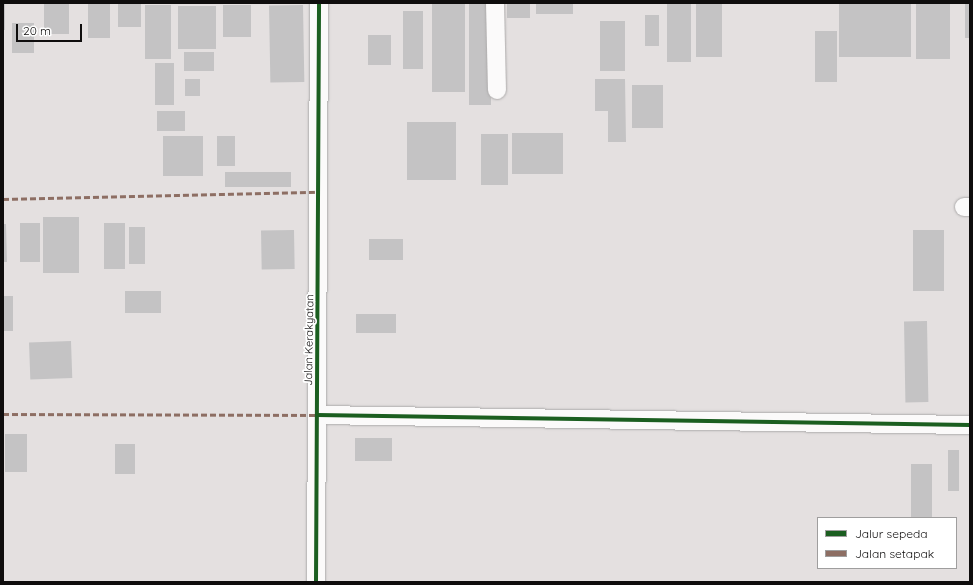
<!DOCTYPE html>
<style>
body{margin:0}
#map{position:relative;width:973px;height:585px;overflow:hidden;background:#e4e0e0;font-family:Quicksand,sans-serif}
div>[style]{position:absolute}
[style*='--x']{left:calc(var(--x)*1px);top:calc(var(--y)*1px);width:calc(var(--w)*1px);rotate:calc(var(--a)*1deg)}
.building>*{inset:0;background:#c4c3c4;transform-origin:0 0}
.roads{filter:drop-shadow(0 0 1px #acaaaa) drop-shadow(0 0 1px #acaaaa)}
.minor>*{height:18px;margin:-9px;padding:0 9px;transform-origin:9px;border-radius:9px;background:#fbfafa}
.quiet>*{height:3px;margin-top:-1.5px;transform-origin:0;background:repeating-linear-gradient(90deg,#8d6e63 0 6px,transparent 0 9px)}
.cycleway>*{height:4px;margin:-2px;padding:0 2px;transform-origin:2px;border-radius:2px;background:#1b5e20}
span{translate:-50% -50%;white-space:nowrap;text-align:center;line-height:1.15;-webkit-text-stroke:3.5px #fff;paint-order:stroke}
.street-label{font-size:11px;color:#0f0d0d}
.frame{position:absolute;inset:0;border:4px solid #0f0d0d;pointer-events:none}
.legend{position:absolute;left:817px;top:517px;width:140px;height:52px;box-sizing:border-box;background:#fff;border:1px solid #9f9e9e;margin:0;padding:5px 7px;list-style:none;font-size:12px;color:#0f0d0d}
.legend li{display:flex;align-items:center;gap:8px;height:20px}
.legend b{width:20px;border:1px solid #9f9e9e}
.scale{position:absolute;left:16px;top:24px;width:66px;height:18px;box-sizing:border-box;border:2px solid #0f0d0d;border-top:0;padding-left:5px;font-size:12px;line-height:14px;white-space:nowrap;color:#0f0d0d;-webkit-text-stroke:3px #fff;paint-order:stroke}
</style>
<div id="map">
<div class="building">
<div style="left:3px;top:3px;width:2px;height:27px"></div>
<div style="left:44px;top:3px;width:25px;height:31px"></div>
<div style="left:88px;top:3px;width:22px;height:35px"></div>
<div style="left:118px;top:3px;width:23px;height:24px"></div>
<div style="left:432px;top:3px;width:33px;height:89px"></div>
<div style="left:469px;top:3px;width:22px;height:102px"></div>
<div style="left:507px;top:3px;width:23px;height:15px"></div>
<div style="left:536px;top:3px;width:37px;height:11px"></div>
<div style="left:667px;top:3px;width:24px;height:59px"></div>
<div style="left:696px;top:3px;width:26px;height:54px"></div>
<div style="left:839px;top:3px;width:72px;height:54px"></div>
<div style="left:965px;top:3px;width:5px;height:35px"></div>
<div style="left:916px;top:4px;width:34px;height:55px"></div>
<div style="left:145px;top:5px;width:26px;height:54px"></div>
<div style="left:251px;top:5px;width:32px;height:28px;rotate:90deg"></div>
<div style="left:303px;top:5px;width:77px;height:34px;rotate:89deg"></div>
<div style="left:216px;top:6px;width:43px;height:38px;rotate:90deg"></div>
<div style="left:403px;top:11px;width:20px;height:58px"></div>
<div style="left:645px;top:15px;width:14px;height:31px"></div>
<div style="left:600px;top:21px;width:25px;height:50px"></div>
<div style="left:34px;top:23px;width:30px;height:22px;rotate:90deg"></div>
<div style="left:815px;top:31px;width:22px;height:51px"></div>
<div style="left:368px;top:35px;width:23px;height:30px"></div>
<div style="left:184px;top:52px;width:30px;height:19px"></div>
<div style="left:155px;top:63px;width:19px;height:42px"></div>
<div style="left:185px;top:79px;width:15px;height:17px"></div>
<div style="clip-path:polygon(595px 79px,625px 79px,626px 142px,608px 142px,608px 111px,595px 111px)"></div>
<div style="left:632px;top:85px;width:31px;height:43px"></div>
<div style="left:185px;top:111px;width:20px;height:28px;rotate:90deg"></div>
<div style="left:407px;top:122px;width:49px;height:58px"></div>
<div style="left:512px;top:133px;width:51px;height:41px"></div>
<div style="left:481px;top:134px;width:27px;height:51px"></div>
<div style="left:163px;top:136px;width:40px;height:40px"></div>
<div style="left:217px;top:136px;width:18px;height:30px"></div>
<div style="left:225px;top:172px;width:66px;height:15px"></div>
<div style="left:43px;top:217px;width:36px;height:56px"></div>
<div style="left:20px;top:223px;width:20px;height:39px"></div>
<div style="left:104px;top:223px;width:21px;height:46px"></div>
<div style="clip-path:polygon(3px 224px,6px 224px,7px 262px,3px 262px)"></div>
<div style="left:145px;top:227px;width:37px;height:16px;rotate:90deg"></div>
<div style="left:294px;top:230px;width:39px;height:33px;rotate:89deg"></div>
<div style="left:913px;top:230px;width:31px;height:61px"></div>
<div style="left:369px;top:239px;width:34px;height:21px"></div>
<div style="left:125px;top:291px;width:36px;height:22px"></div>
<div style="left:3px;top:296px;width:10px;height:35px"></div>
<div style="left:356px;top:314px;width:40px;height:19px"></div>
<div style="left:927px;top:321px;width:81px;height:23px;rotate:89deg"></div>
<div style="left:71px;top:341px;width:37px;height:42px;rotate:88deg"></div>
<div style="left:5px;top:434px;width:22px;height:38px"></div>
<div style="left:355px;top:438px;width:37px;height:23px"></div>
<div style="left:115px;top:444px;width:20px;height:30px"></div>
<div style="left:948px;top:450px;width:11px;height:41px"></div>
<div style="left:911px;top:464px;width:21px;height:54px"></div>
</div>
<div class="roads">
<div class="minor">
<div style="--x:495;--y:3;--w:87;--a:88.7"></div>
<div style="--x:964;--y:207;--w:6;--a:0"></div>
<div style="--x:317;--y:415;--w:653;--a:0.88"></div>
<div style="--x:316;--y:582;--w:579;--a:-89.7"></div>
</div>
</div>
<div class="quiet">
<div style="--x:3;--y:199;--w:317;--a:-1.3"></div>
<div style="--x:3;--y:414;--w:317;--a:0.2"></div>
</div>
<div class="cycleway">
<div style="--x:317;--y:415;--w:653;--a:0.88"></div>
<div style="--x:316;--y:582;--w:579;--a:-89.7"></div>
</div>
<div class="street-label">
<span style="left:309px;top:340px;rotate:-89deg">Jalan Kerakyatan</span>
</div>
<div class="frame"></div>
<ul class="legend">
<li><b style="height:5px;background:#1b5e20"></b>Jalur sepeda</li>
<li><b style="height:5px;background:#8d6e63"></b>Jalan setapak</li>
</ul>
<div class="scale">20 m</div>
</div>
